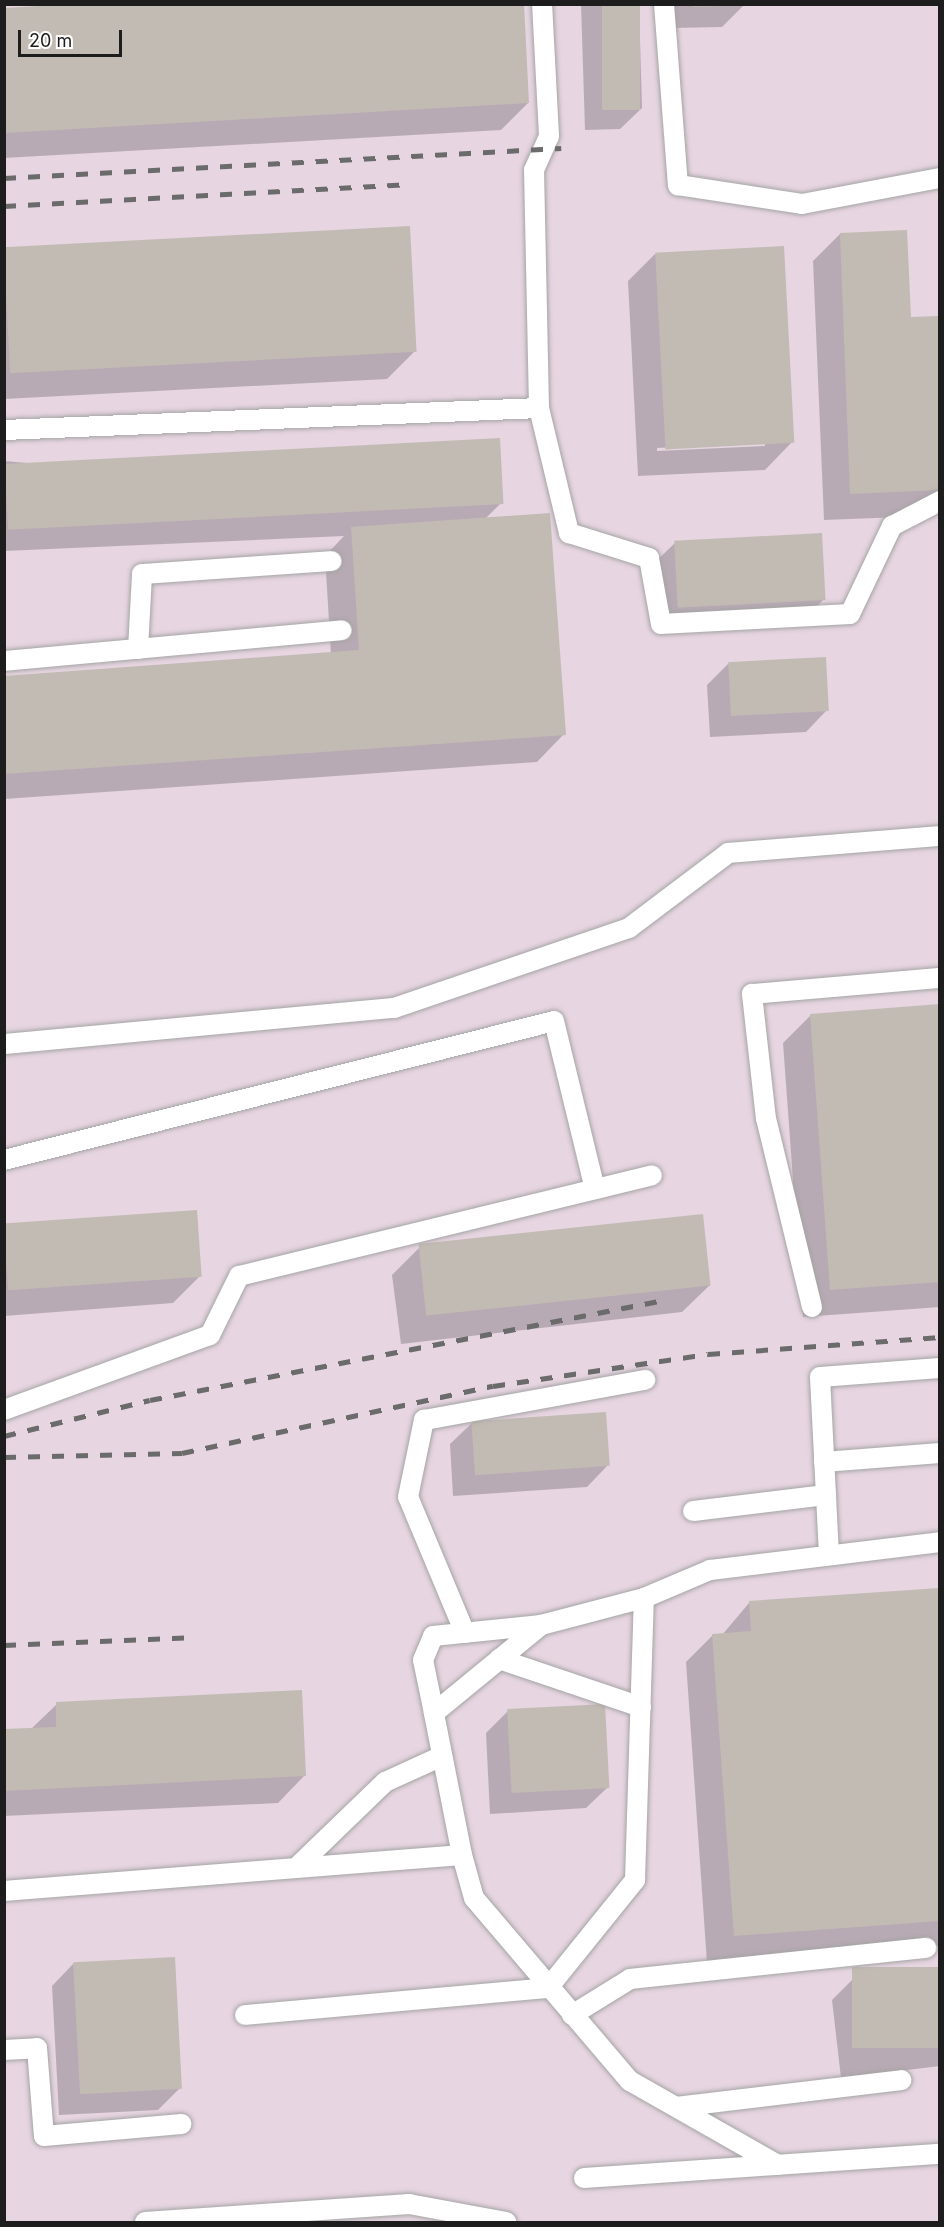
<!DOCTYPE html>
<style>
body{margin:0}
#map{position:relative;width:944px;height:2227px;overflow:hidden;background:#eeece3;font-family:Inter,sans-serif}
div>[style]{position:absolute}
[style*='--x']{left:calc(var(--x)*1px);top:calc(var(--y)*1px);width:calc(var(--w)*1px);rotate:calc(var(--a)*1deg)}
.industrial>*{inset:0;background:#e7d5e1;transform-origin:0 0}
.shadow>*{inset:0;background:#0003}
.building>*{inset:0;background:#c2bbb3;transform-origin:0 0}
.roads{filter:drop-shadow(0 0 2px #a4a4a4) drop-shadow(0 0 2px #a4a4a4)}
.service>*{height:20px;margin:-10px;padding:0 10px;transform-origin:10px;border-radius:10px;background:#fff}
.rail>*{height:4.5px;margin-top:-2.25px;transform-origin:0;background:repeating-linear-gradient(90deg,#6b6b6b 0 12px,transparent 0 24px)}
span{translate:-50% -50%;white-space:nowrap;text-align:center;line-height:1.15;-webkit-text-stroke:4.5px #fff;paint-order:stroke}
.frame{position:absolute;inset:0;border:6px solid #1d1d1d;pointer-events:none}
.scale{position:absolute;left:18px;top:30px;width:104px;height:27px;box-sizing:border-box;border:3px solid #1d1d1d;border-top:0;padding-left:8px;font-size:18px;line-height:21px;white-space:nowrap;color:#1d1d1d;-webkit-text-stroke:4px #fff;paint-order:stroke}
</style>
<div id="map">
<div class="industrial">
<div style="left:5px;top:5px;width:934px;height:2217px"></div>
</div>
<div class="shadow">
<div style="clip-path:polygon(581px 4px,639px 4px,642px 108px,620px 129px,585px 130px)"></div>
<div style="clip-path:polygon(672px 4px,744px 4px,744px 5px,722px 27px,672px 28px)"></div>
<div style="clip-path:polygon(4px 10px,528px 103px,501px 130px,4px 158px)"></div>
<div style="clip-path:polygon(840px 234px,909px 318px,940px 317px,940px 503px,927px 516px,824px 520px,813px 261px)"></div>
<div style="clip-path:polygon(4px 248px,415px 351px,387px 379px,4px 399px)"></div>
<div style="clip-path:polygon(evenodd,655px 254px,792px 442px,765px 470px,638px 476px,628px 281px,655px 254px,765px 443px,765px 446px,657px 451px,657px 448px,765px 443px)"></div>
<div style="clip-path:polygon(4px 461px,501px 503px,485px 519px,564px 734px,537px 762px,4px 799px,4px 677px,331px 654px,325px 556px,344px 536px,4px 551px)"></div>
<div style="clip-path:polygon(675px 543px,824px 599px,803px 621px,657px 629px,653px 564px)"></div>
<div style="clip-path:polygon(728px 664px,827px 710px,806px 732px,710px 737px,707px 685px)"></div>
<div style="clip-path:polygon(940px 1006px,940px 1307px,803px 1317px,783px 1043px,811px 1015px)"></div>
<div style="clip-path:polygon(4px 1226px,200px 1276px,173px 1303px,4px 1316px)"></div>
<div style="clip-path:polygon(420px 1247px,710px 1285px,682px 1312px,401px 1344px,392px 1275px)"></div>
<div style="clip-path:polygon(472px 1423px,608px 1465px,587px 1487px,453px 1496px,450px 1444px)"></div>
<div style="clip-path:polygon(940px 1589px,940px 1946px,707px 1963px,686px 1662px,713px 1635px,722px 1635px,749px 1603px)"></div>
<div style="clip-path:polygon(57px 1704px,305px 1775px,278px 1803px,4px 1816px,4px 1731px,31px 1729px)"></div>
<div style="clip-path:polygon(508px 1711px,608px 1787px,586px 1808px,490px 1814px,486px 1733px)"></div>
<div style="clip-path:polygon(73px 1964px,180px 2088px,158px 2110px,59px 2115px,52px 1986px)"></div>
<div style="clip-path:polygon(940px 1969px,940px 2066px,841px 2078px,832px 2000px,854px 1978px)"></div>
</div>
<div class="building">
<div style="clip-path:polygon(71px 4px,524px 4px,529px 103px,4px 133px,4px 8px)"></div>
<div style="left:602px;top:4px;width:38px;height:106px"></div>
<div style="clip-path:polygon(693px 4px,727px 4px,727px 6px,693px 7px)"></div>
<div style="left:410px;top:226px;width:126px;height:407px;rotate:87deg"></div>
<div style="clip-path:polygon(907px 230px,911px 317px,940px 316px,940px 490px,850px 494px,840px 233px)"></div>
<div style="left:784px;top:246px;width:197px;height:129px;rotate:87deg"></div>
<div style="left:500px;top:438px;width:66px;height:496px;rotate:87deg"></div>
<div style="clip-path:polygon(550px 513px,566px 735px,4px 774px,4px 676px,359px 650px,351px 527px)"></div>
<div style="left:822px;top:533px;width:67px;height:148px;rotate:87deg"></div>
<div style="left:826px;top:657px;width:54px;height:98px;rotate:87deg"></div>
<div style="clip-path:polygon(940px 1004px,940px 1282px,830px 1290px,810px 1014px)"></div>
<div style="left:197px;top:1210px;width:67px;height:194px;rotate:86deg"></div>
<div style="left:703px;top:1214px;width:72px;height:286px;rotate:84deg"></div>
<div style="left:606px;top:1412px;width:54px;height:135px;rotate:86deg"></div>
<div style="clip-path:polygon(940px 1588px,940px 1921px,734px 1936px,712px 1634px,751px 1631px,749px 1601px)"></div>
<div style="clip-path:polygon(302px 1690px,306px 1776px,4px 1791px,4px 1729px,56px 1727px,56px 1702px)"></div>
<div style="left:605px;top:1704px;width:84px;height:98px;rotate:87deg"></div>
<div style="left:175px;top:1957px;width:132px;height:102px;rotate:87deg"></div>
<div style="left:940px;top:1967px;width:81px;height:88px;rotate:90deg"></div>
</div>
<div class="roads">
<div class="service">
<div style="--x:664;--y:4;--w:182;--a:85.6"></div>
<div style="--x:678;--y:185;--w:125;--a:8.7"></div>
<div style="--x:802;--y:204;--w:140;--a:-10.7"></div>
<div style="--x:539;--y:408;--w:238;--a:-91.2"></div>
<div style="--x:534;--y:170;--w:37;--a:-66"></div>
<div style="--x:549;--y:136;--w:132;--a:-93"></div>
<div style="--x:4;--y:430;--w:535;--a:-2.35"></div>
<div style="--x:539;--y:408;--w:129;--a:76.5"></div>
<div style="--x:569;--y:533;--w:84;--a:17.4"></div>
<div style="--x:649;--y:558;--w:67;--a:79.7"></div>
<div style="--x:661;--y:624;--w:189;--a:-3"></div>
<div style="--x:850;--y:614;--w:98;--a:-64.5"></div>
<div style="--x:892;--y:526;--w:54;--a:-27.5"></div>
<div style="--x:138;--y:649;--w:75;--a:-86.9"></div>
<div style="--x:142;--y:574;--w:190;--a:-3.9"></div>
<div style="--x:4;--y:661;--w:339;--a:-5.2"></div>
<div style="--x:4;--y:1044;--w:392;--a:-5.3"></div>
<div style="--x:394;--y:1008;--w:248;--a:-18.8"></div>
<div style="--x:629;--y:928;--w:124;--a:-37.1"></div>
<div style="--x:728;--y:853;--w:213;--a:-4.6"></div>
<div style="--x:4;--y:1160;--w:567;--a:-14.18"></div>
<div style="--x:554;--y:1021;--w:173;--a:76.3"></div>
<div style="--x:812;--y:1307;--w:194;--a:-103.7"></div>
<div style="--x:766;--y:1119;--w:126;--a:-96.4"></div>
<div style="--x:752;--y:994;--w:189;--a:-4.9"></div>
<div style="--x:4;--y:1410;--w:219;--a:-20"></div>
<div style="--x:210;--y:1335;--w:66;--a:-63.8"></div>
<div style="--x:239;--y:1276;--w:425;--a:-13.7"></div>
<div style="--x:824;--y:1462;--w:116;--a:-4.4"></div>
<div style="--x:693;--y:1511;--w:134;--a:-6.9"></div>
<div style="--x:829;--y:1555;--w:178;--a:-92.9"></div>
<div style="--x:820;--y:1377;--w:120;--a:-4.3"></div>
<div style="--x:465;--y:1633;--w:147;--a:-112.7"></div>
<div style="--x:408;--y:1497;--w:79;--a:-78.3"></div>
<div style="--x:424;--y:1420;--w:225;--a:-10.3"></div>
<div style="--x:499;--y:1659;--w:150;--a:18.7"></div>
<div style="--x:434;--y:1713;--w:54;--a:-101.7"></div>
<div style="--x:423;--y:1660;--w:26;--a:-67"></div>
<div style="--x:433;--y:1636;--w:109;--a:-5.8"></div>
<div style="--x:462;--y:1855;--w:45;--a:74.4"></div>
<div style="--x:474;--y:1898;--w:240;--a:49.6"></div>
<div style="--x:630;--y:2081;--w:170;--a:29.6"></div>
<div style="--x:296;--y:1868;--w:124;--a:-44"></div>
<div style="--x:385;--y:1782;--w:63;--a:-24.5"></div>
<div style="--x:4;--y:1891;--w:459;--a:-4.5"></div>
<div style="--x:462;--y:1855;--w:145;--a:-101.2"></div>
<div style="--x:434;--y:1713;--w:139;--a:-39.4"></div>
<div style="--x:541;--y:1625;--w:106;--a:-14.7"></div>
<div style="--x:644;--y:1598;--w:72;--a:-23"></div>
<div style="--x:710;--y:1570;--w:232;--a:-6.9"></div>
<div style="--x:245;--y:2015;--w:304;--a:-5.1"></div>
<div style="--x:548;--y:1988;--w:139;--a:-51.1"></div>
<div style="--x:635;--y:1880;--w:282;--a:-88.2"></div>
<div style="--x:572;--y:2015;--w:68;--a:-31.8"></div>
<div style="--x:630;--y:1979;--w:298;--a:-6"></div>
<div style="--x:4;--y:2050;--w:33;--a:-3"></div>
<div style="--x:37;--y:2048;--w:88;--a:85.5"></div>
<div style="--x:44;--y:2136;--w:138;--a:-5"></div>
<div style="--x:676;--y:2107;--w:227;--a:-6.8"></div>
<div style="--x:584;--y:2178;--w:357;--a:-3.9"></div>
<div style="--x:145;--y:2222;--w:265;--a:-3.9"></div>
<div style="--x:409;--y:2204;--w:99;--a:10.5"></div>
</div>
</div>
<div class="rail">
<div style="--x:4;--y:178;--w:558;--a:-3.08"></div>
<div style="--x:4;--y:206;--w:403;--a:-3.1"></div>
<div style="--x:4;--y:1436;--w:150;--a:-13.9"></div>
<div style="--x:150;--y:1400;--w:524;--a:-11.01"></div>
<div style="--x:4;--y:1457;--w:178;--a:-1.3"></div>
<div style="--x:182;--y:1453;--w:318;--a:-12.2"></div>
<div style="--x:493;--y:1386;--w:217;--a:-8.5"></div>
<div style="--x:708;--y:1354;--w:233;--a:-4.2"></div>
<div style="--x:4;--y:1645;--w:187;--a:-2.4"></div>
</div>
<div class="frame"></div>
<div class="scale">20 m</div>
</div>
